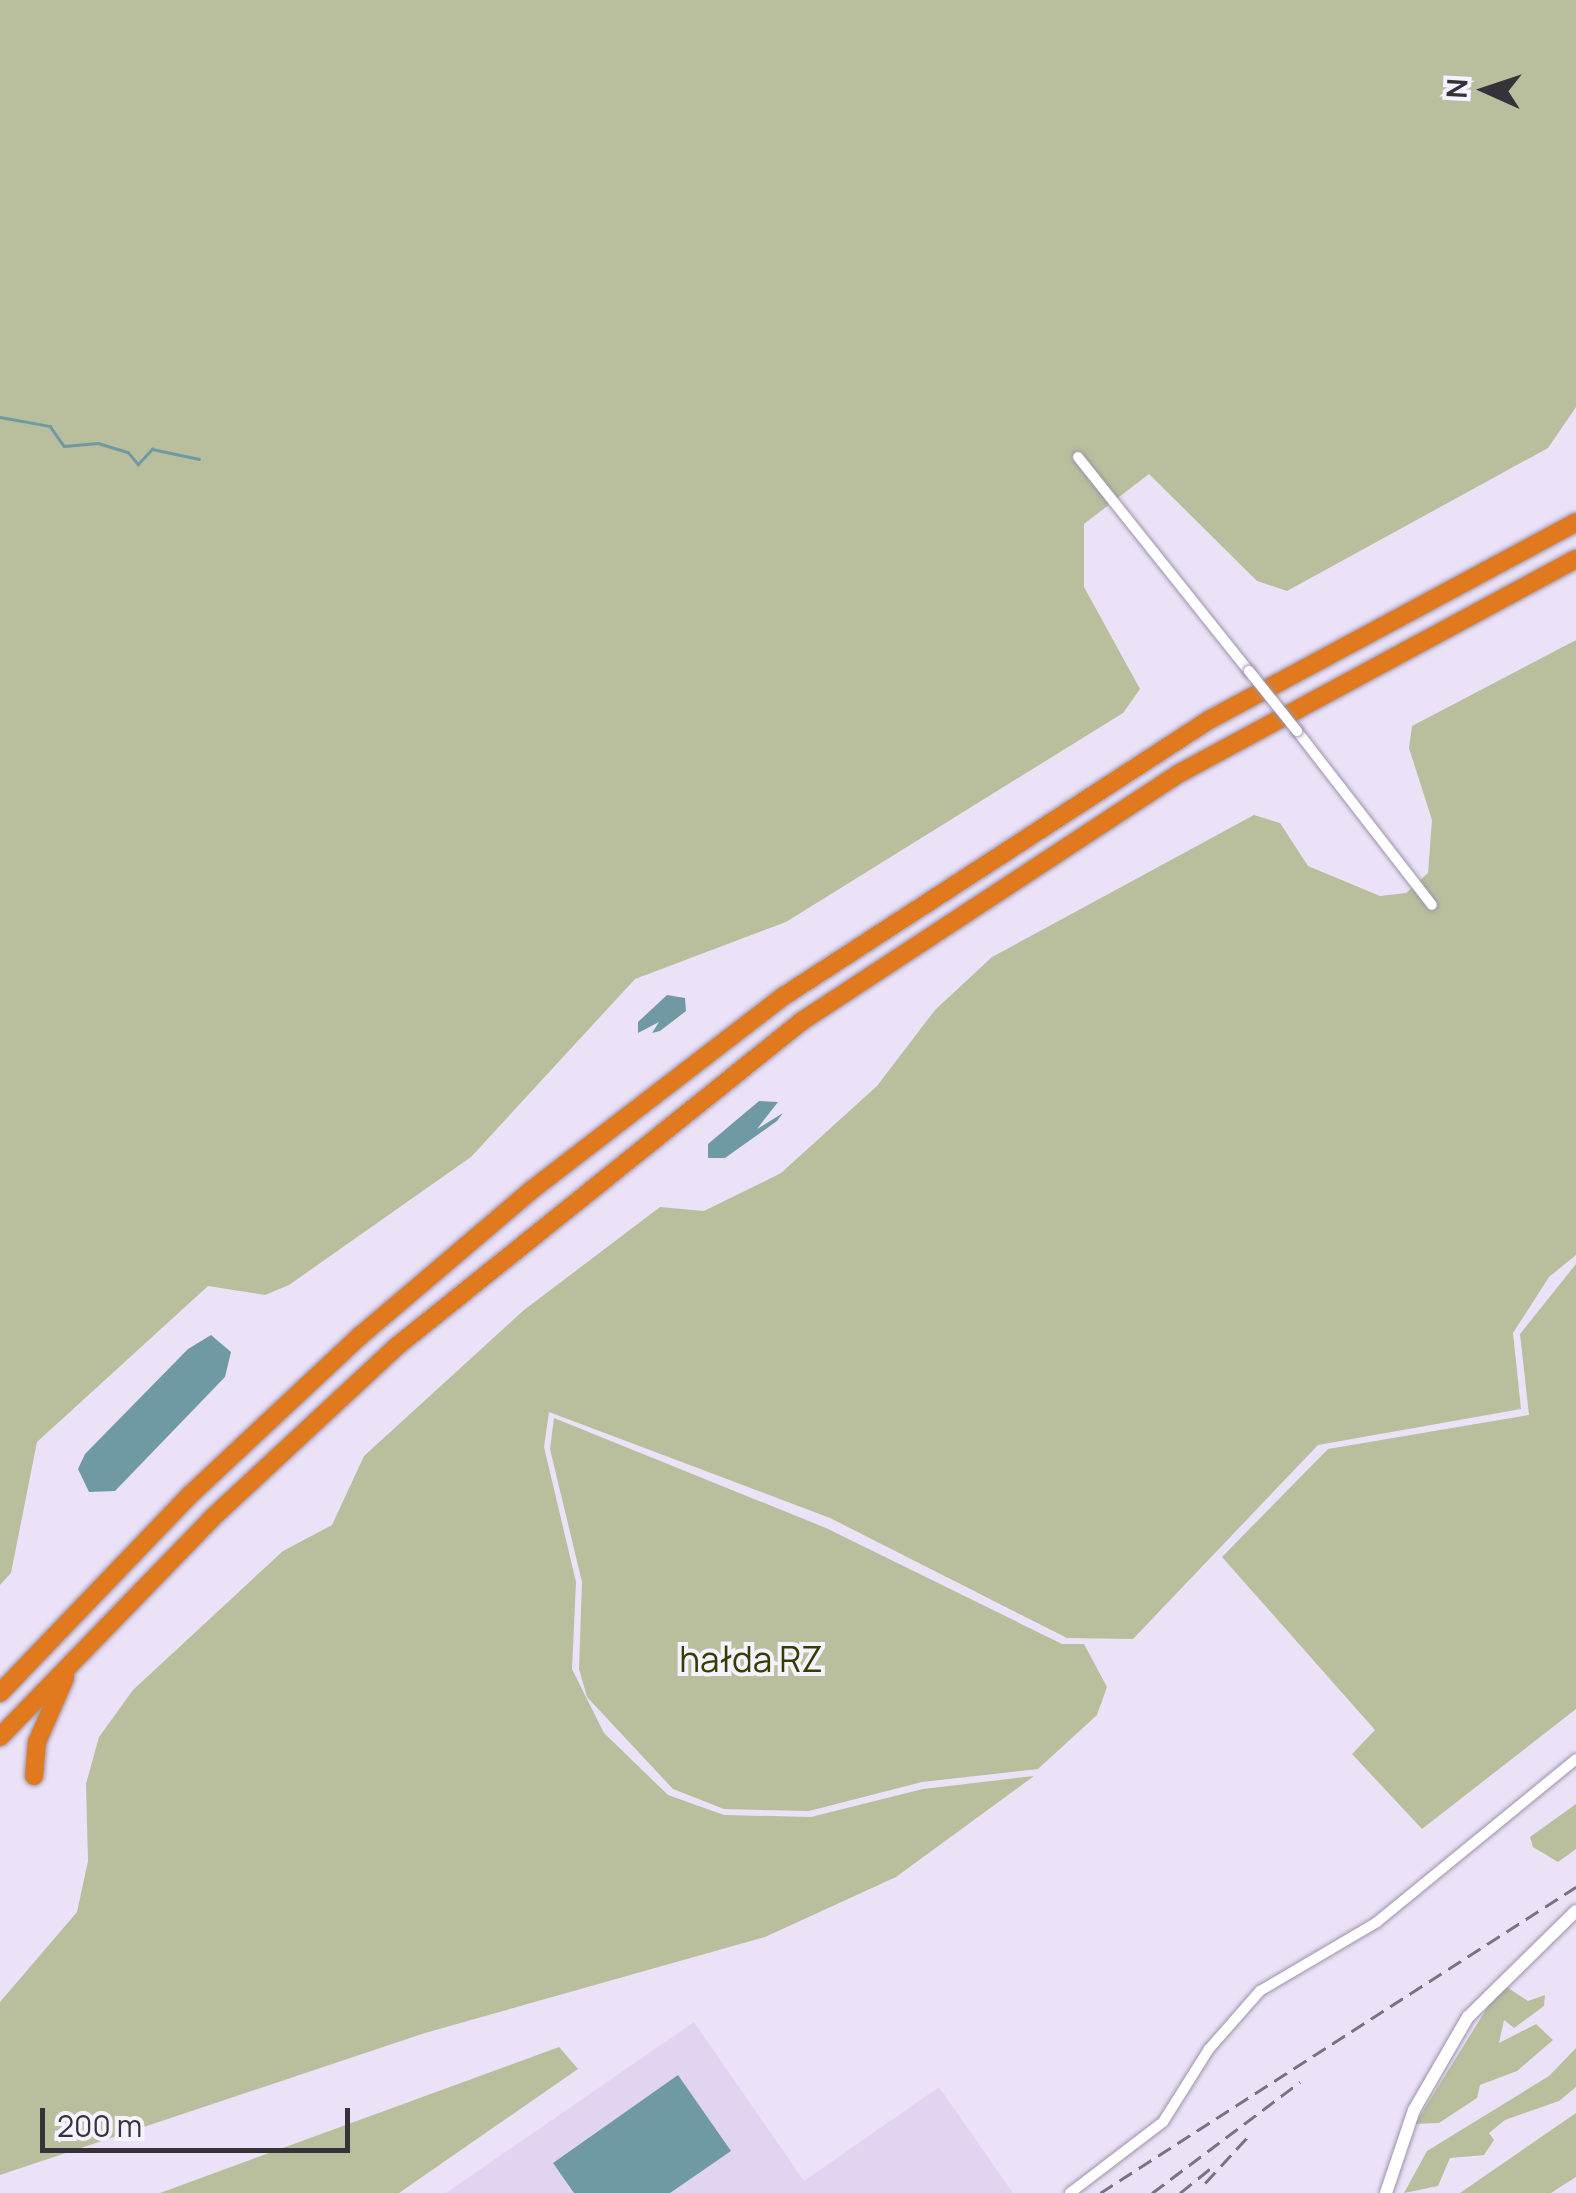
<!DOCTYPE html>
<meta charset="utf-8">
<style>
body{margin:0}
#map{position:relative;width:1576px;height:2193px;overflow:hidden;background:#ece2f8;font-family:Manrope,sans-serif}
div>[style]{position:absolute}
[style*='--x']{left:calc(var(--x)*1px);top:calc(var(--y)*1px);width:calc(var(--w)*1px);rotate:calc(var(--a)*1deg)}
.built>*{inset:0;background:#e1d4f1}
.green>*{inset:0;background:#b9be9d}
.water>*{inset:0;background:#6f9aa4}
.stream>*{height:2.5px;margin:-1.25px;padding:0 1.25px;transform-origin:1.25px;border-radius:1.25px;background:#6f9aa4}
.roads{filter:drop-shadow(0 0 2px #9c93a7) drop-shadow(0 0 2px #9c93a7)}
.minor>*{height:10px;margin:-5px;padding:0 5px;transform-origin:5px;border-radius:5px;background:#fff}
.tertiary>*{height:12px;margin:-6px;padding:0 6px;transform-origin:6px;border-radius:6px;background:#fff}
.motorway>*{height:18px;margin:-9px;padding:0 9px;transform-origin:9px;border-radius:9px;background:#e17a1f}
.rail>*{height:2.5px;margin-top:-1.25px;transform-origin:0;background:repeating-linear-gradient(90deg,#797381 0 15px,transparent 0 23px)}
.bridges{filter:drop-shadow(0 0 2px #9c93a7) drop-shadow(0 0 2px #9c93a7)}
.minor-bridge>*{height:10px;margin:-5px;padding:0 5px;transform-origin:5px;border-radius:5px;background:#fff}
span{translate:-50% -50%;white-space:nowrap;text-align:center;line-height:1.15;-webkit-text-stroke:8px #f7f2ff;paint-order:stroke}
.park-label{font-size:35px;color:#373c00}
.north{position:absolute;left:1436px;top:40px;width:100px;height:100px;-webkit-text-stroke:8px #f7f2ff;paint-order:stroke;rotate:273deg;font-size:28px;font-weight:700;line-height:40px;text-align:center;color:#35323a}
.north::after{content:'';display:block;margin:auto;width:35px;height:45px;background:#35323a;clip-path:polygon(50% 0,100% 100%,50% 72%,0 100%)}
.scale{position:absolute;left:40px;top:2108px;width:310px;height:45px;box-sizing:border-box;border:5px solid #35323a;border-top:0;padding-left:12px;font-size:30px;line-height:35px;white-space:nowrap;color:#35323a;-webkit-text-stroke:8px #f7f2ff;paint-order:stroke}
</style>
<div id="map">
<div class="built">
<div style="clip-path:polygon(694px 2022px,804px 2181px,939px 2087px,1013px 2193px,446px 2193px)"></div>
</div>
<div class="green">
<div style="clip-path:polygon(0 0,1576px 0,1576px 407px,1548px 448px,1287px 591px,1257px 581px,1149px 474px,1084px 524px,1084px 587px,1140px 689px,1123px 713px,786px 922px,635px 979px,471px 1157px,289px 1285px,265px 1295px,208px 1286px,37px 1442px,11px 1573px,0 1585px)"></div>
<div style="clip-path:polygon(1576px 640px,1576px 1255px,1549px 1277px,1513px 1333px,1521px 1409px,1318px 1445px,1133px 1639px,1067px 1638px,830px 1518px,549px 1412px,544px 1447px,576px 1582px,572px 1669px,604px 1733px,668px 1795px,724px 1815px,811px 1817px,923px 1789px,1034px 1776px,896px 1877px,765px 1937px,425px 2033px,0 2175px,0 2002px,77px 1912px,88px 1861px,86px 1784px,99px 1737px,133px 1690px,283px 1551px,332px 1525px,364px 1456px,524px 1310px,660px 1207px,704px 1211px,781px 1173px,877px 1086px,935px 1010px,992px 957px,1254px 815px,1280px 823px,1308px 866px,1380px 896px,1406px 893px,1428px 873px,1432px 820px,1409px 748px,1412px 726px)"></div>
<div style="clip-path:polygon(1576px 1264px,1576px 1709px,1422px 1829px,1352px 1754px,1375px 1730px,1222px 1557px,1328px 1449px,1529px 1415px,1520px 1334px)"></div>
<div style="clip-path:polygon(554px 1418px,826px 1528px,1062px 1644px,1084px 1644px,1107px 1687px,1097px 1715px,1038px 1769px,922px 1782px,809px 1811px,724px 1809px,673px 1789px,587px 1697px,579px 1669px,582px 1582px,550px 1449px)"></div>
<div style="clip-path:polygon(1576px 1804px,1576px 1849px,1558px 1862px,1533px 1847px,1530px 1837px)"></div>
<div style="clip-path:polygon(1502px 1984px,1528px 2001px,1545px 1995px,1544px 2006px,1514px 2028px,1504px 2020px,1499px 2043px,1536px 2024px,1553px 2040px,1517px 2071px,1480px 2085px,1477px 2098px,1439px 2123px,1415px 2124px)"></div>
<div style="clip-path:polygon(559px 2047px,578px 2069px,399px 2193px,160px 2193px)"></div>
<div style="clip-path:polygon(1576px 2048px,1576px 2087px,1559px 2101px,1505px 2120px,1489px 2133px,1494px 2140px,1484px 2155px,1450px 2158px,1438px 2186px,1404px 2193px,1427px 2151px,1549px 2076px)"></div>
<div style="clip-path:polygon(1576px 2113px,1576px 2177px,1551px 2193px,1460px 2193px)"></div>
</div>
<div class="water">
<div style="clip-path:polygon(667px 995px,685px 998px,686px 1011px,660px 1031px,652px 1033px,659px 1022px,638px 1033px,638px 1022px)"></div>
<div style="clip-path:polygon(759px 1101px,778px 1102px,757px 1129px,783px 1113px,777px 1121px,725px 1158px,708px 1158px,708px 1144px)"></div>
<div style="clip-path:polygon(211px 1335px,231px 1352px,225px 1377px,115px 1491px,89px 1492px,78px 1469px,85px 1454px,188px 1349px)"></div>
<div style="clip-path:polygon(678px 2075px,731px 2151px,670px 2193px,574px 2193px,553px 2163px)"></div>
</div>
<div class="stream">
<div style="--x:0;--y:417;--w:51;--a:10.2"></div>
<div style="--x:50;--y:426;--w:24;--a:55"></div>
<div style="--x:64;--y:446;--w:34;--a:-5"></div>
<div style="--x:98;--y:443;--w:31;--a:17"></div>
<div style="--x:128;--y:452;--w:16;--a:50"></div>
<div style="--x:138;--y:464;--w:21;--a:-47"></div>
<div style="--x:152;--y:449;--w:48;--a:12"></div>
</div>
<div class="roads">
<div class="minor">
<div style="--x:1078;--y:457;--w:274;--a:51.4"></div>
<div style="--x:1297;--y:731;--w:220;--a:52.2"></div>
<div style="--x:1070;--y:2193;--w:117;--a:-37.4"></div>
<div style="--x:1163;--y:2122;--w:86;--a:-57.8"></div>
<div style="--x:1209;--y:2049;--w:77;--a:-48.7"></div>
<div style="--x:1260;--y:1991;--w:136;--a:-30.5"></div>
<div style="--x:1377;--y:1922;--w:257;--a:-39.3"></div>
</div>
<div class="tertiary">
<div style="--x:1386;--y:2193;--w:88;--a:-71.4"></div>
<div style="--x:1414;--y:2110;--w:108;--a:-59.9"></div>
<div style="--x:1468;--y:2017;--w:151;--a:-44.5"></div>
</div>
<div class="motorway">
<div style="--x:0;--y:1693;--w:274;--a:-46.2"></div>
<div style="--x:190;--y:1495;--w:233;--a:-43.1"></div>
<div style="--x:360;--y:1336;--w:227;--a:-40.4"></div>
<div style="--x:533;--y:1189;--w:317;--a:-37.6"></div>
<div style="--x:784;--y:996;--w:507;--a:-33"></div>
<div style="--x:1209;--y:720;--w:417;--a:-28.3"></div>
<div style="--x:0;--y:1737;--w:303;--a:-45.9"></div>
<div style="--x:211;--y:1519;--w:253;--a:-42.9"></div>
<div style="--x:396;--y:1347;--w:521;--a:-38.76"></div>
<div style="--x:802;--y:1021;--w:452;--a:-33.3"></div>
<div style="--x:1180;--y:773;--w:450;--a:-28.4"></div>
<div style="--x:34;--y:1776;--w:34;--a:-85"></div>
<div style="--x:37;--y:1742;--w:70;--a:-66.4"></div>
</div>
</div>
<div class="rail">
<div style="--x:1205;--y:2183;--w:69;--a:-47.3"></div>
<div style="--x:1100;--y:2193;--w:566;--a:-32.74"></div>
<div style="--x:1152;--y:2193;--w:185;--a:-36.9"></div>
<div style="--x:1180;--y:2193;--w:40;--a:-39"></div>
</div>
<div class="bridges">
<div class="minor-bridge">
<div style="--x:1249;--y:671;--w:77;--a:51.3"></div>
</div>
</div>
<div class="park-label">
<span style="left:751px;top:1659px">hałda RZ</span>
</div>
<div class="north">N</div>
<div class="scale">200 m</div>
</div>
